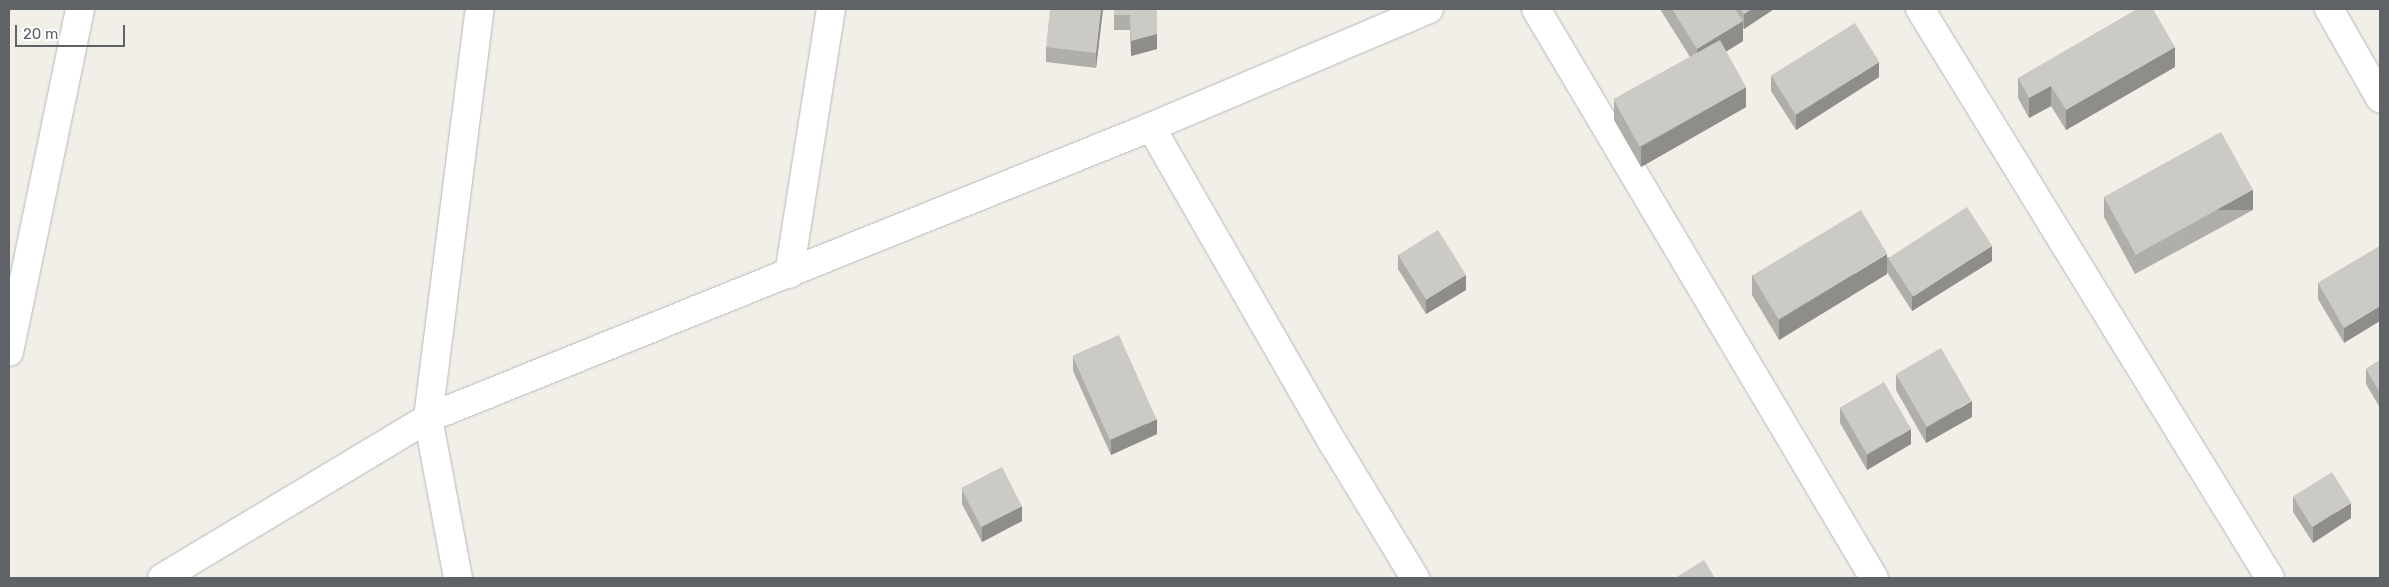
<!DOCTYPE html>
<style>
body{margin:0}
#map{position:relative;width:2389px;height:587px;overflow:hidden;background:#f1efe8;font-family:Rubik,sans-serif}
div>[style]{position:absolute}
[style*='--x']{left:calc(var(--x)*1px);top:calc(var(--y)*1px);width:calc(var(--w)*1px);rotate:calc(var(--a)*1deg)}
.roads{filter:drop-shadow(0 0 1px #b5b8bc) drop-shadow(0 0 1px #b5b8bc)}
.street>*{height:28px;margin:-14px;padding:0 14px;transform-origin:14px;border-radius:14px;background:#fff}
.wall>*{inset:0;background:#afaea9}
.shaded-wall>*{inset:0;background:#8f8d8a;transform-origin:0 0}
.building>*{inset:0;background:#cccac5;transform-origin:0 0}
span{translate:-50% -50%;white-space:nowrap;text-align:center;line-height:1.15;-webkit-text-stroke:4px #fff;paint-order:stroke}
.frame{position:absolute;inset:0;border:10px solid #5f6368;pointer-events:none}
.scale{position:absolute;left:15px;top:25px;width:110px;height:22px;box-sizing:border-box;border:2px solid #5f6368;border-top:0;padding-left:6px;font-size:15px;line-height:18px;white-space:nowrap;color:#5f6368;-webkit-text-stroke:4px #fff;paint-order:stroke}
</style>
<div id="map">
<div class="roads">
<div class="street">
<div style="--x:1536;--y:9;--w:662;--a:59.29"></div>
<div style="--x:1920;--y:9;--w:668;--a:58.4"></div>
<div style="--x:2329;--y:9;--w:103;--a:60.2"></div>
<div style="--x:1151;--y:127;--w:365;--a:60.1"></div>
<div style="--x:1333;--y:443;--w:158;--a:58.7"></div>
<div style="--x:789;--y:274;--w:268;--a:-81"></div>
<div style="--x:9;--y:352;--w:350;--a:-78.3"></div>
<div style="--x:162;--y:578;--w:310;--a:-31"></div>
<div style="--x:428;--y:418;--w:779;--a:-21.92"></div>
<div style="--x:1151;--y:127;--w:302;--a:-23"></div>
<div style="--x:458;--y:578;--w:163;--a:-100.6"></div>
<div style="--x:428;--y:418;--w:412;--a:-82.8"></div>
</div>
</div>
<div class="wall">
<div style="clip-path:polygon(1103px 9px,1096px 68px,1046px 62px,1046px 47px)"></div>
<div style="clip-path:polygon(1114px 9px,1157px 9px,1157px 49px,1131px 56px,1130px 30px,1114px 30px)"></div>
<div style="clip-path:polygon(1660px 9px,1774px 9px,1744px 29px,1743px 28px,1743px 41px,1726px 52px,1746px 107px,1641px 167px,1614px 120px,1614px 100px,1690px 57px)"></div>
<div style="clip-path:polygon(2175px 67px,2066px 130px,2051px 106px,2029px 118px,2018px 98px,2018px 78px)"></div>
<div style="clip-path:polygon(1771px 76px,1879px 77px,1796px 130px,1771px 91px)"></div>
<div style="clip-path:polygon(2104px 197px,2253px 210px,2135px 274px,2104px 217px)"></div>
<div style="clip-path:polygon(2380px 246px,2344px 343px,2318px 299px,2318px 283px)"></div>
<div style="clip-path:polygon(1398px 254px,1466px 290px,1426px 314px,1398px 269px)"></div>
<div style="clip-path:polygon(1887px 257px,1992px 261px,1912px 311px,1887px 272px)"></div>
<div style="clip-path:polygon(1887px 274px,1779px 340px,1752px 295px,1752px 275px)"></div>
<div style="clip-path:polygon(1073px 356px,1157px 434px,1111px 455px,1073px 371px)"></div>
<div style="clip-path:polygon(2380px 360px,2380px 408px,2366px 384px,2366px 369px)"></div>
<div style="clip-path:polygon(1896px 375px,1972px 417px,1926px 443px,1896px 390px)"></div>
<div style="clip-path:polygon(1840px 408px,1911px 444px,1867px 470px,1840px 423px)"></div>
<div style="clip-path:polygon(962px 489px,1022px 521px,982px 542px,962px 504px)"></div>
<div style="clip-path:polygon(2293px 497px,2351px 518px,2313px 543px,2293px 512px)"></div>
</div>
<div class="shaded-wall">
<div style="clip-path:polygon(1101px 9px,1103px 9px,1096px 68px,1096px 53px)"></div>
<div style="clip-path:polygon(1157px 9px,1157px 49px,1131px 56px,1131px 41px)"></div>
<div style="clip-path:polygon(1752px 9px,1774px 9px,1744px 29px,1744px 14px)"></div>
<div style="clip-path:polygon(1743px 21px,1743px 41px,1697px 69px,1697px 49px)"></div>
<div style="clip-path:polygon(2175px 47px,2175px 67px,2066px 130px,2066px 110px)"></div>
<div style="clip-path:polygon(1879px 62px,1879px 77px,1796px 130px,1796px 115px)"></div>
<div style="clip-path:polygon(2051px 86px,2051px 106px,2029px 118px,2029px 98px)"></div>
<div style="clip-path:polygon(1746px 87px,1746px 107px,1641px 167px,1641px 147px)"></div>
<div style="left:2253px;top:190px;width:20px;height:134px;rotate:90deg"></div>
<div style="clip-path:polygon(1992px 246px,1992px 261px,1912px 311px,1912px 296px)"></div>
<div style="clip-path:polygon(1887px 254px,1887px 274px,1779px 340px,1779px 320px)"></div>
<div style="clip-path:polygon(1466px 275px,1466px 290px,1426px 314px,1426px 299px)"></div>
<div style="clip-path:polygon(2380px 306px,2380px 321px,2344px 343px,2344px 328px)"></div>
<div style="clip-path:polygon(1972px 401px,1972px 417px,1926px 443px,1926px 428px)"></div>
<div style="clip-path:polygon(1157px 419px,1157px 434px,1111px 455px,1111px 440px)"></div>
<div style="clip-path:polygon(1911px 429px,1911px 444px,1867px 470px,1867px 455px)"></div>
<div style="clip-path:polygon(2351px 503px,2351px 518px,2313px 543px,2313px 527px)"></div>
<div style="clip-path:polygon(1022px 506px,1022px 521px,982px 542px,982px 527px)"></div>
</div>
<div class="building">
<div style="clip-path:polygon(1050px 9px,1101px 9px,1096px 53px,1046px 47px)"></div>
<div style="clip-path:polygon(1114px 9px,1157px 9px,1157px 34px,1131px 41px,1130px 15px,1114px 15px)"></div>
<div style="clip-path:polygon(1672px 9px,1735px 9px,1743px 21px,1697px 49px)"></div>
<div style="clip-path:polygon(1740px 9px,1752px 9px,1744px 14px)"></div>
<div style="clip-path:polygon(2137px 9px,2153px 9px,2175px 47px,2066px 110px,2051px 86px,2029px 98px,2018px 78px)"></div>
<div style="left:1855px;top:23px;width:46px;height:99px;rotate:58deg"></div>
<div style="left:1720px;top:40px;width:54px;height:122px;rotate:61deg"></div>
<div style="left:2221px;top:132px;width:66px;height:134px;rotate:61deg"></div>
<div style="left:1967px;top:207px;width:46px;height:94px;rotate:57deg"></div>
<div style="left:1861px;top:210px;width:51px;height:127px;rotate:59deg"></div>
<div style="left:1438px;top:230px;width:53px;height:47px;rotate:58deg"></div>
<div style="clip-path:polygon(2380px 246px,2380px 306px,2344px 328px,2318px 283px)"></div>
<div style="left:1119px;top:335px;width:92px;height:51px;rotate:66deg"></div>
<div style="left:1941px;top:348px;width:61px;height:52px;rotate:60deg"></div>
<div style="clip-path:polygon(2380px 360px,2380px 393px,2366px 369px)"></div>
<div style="left:1884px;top:382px;width:54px;height:51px;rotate:60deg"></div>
<div style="left:1002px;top:467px;width:44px;height:46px;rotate:63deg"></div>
<div style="left:2332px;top:472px;width:36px;height:46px;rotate:58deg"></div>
<div style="clip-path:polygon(1704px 560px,1715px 578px,1675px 578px)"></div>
</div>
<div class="frame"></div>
<div class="scale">20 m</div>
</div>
